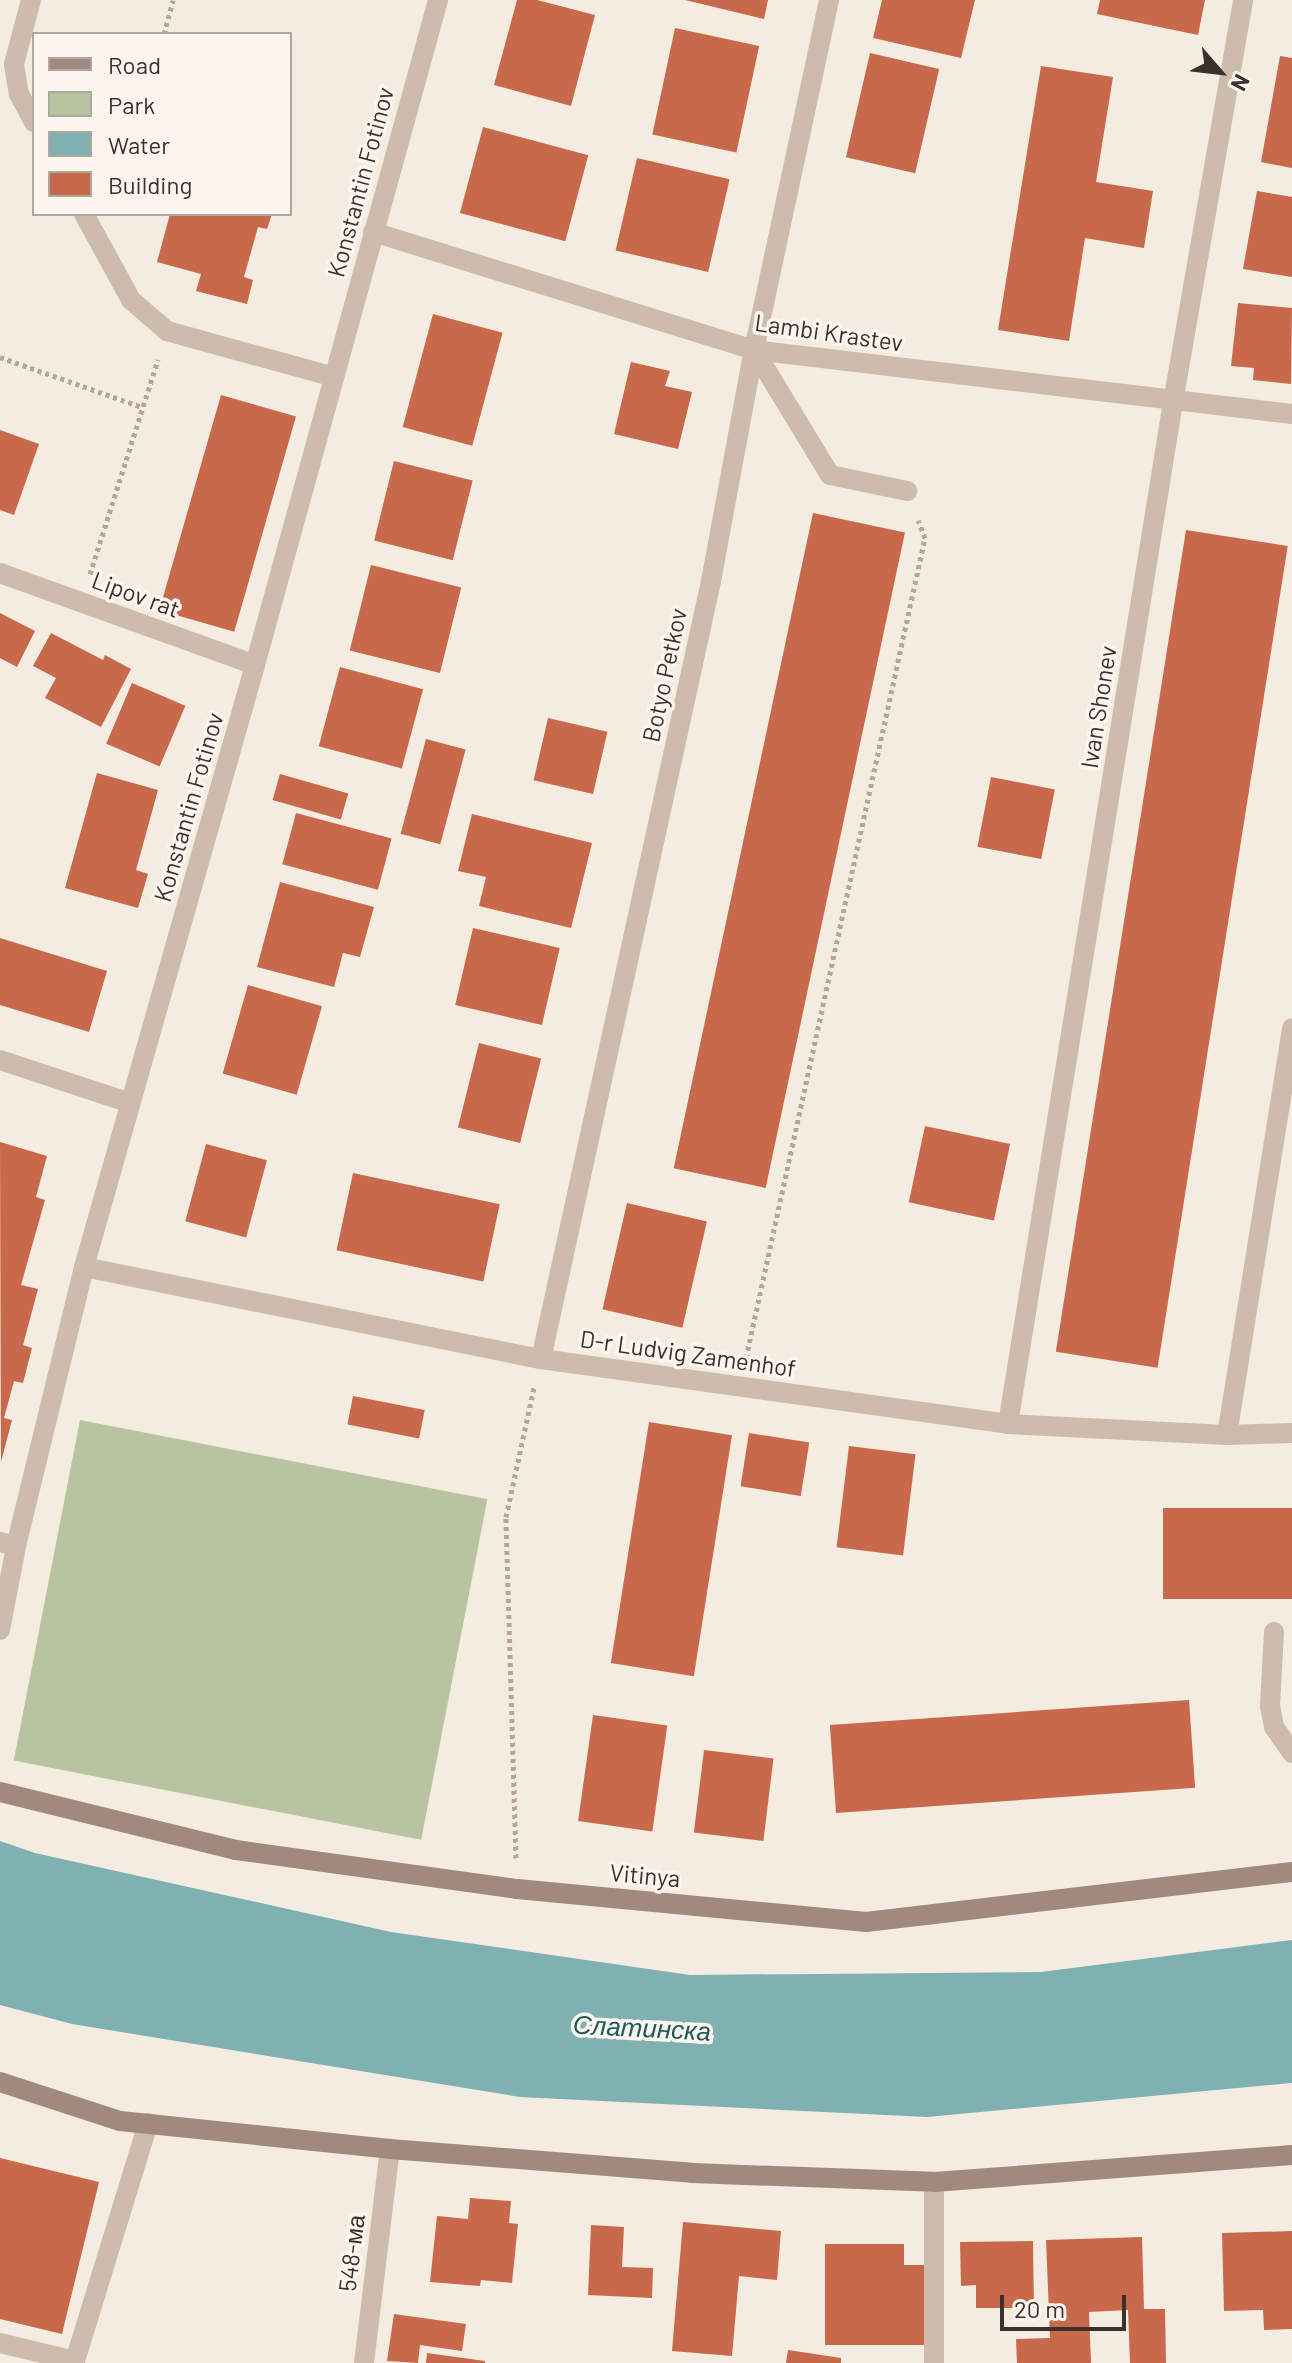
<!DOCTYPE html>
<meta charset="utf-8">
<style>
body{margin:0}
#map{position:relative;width:1292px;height:2363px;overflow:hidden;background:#f4ebe1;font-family:Barlow,sans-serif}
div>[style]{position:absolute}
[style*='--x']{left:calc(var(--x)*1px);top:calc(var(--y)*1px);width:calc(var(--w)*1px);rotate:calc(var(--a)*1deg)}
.green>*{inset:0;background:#b8c4a0;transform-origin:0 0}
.water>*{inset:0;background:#7fb0b2}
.building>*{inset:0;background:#c8694b;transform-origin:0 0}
.path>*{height:5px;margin-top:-2.5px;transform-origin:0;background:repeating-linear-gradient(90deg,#b9a596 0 4px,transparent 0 8px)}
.lane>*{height:20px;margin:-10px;padding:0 10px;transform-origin:10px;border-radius:10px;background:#cdbbac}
.street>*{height:20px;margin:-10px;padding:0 10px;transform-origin:10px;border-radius:10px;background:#cdbbac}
.secondary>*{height:20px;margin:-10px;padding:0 10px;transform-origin:10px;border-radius:10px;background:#a18a7d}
span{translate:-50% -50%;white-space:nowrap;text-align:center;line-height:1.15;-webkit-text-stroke:7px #fbf5ee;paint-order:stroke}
.street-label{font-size:24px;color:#3b302b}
.water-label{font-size:26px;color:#1f5a5e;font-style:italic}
.legend{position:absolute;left:32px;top:32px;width:260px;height:184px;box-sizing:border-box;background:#fbf5ee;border:2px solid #aea6a0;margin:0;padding:10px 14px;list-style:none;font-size:24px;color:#3b302b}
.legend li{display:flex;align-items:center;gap:16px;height:40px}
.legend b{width:40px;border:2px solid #aea6a0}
.north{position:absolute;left:1180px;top:32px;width:80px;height:80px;-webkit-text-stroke:6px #fbf5ee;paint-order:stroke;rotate:118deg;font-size:22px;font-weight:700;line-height:32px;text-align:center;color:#3b302b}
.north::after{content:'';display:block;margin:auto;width:28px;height:36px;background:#3b302b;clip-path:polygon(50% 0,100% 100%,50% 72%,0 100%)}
.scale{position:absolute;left:1000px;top:2295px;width:126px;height:36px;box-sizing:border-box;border:4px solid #3b302b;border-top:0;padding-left:10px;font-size:24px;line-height:28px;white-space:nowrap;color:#3b302b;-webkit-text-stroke:6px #fbf5ee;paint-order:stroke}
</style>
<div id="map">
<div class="green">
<div style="left:80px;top:1420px;width:415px;height:347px;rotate:11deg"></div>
</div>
<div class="water">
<div style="clip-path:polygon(0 1841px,35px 1853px,391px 1932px,690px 1975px,1041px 1972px,1292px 1940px,1292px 2083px,927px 2117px,520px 2097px,72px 2024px,0 2005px)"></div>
</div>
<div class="building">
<div style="clip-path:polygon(517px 0,537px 0,595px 15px,571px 106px,494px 85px)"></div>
<div style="clip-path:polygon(685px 0,768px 0,764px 19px)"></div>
<div style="clip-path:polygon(882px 0,975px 0,961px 58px,873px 38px)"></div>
<div style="clip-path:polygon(1100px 0,1205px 0,1198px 35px,1097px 14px)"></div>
<div style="left:675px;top:28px;width:86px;height:109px;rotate:12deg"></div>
<div style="left:870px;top:53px;width:71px;height:107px;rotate:13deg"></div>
<div style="clip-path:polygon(1280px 56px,1292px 58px,1292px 168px,1261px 162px)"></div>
<div style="clip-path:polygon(1041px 66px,1113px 77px,1096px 182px,1153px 191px,1144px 248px,1085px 238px,1069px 341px,998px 330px)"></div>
<div style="left:483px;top:127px;width:109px;height:89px;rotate:15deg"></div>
<div style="left:637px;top:158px;width:95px;height:95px;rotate:13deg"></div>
<div style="clip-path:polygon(1257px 191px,1292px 197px,1292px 277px,1243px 269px)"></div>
<div style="clip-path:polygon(170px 214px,272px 214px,267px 229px,258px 227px,244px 277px,253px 280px,247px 304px,196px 291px,201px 274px,157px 262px)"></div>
<div style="clip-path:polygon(1238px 303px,1292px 308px,1291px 384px,1253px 380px,1254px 368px,1231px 366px)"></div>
<div style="left:433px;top:314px;width:72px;height:117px;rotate:15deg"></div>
<div style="clip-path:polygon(631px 362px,670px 371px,665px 386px,692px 392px,678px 449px,614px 434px)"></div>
<div style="left:221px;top:395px;width:78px;height:224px;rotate:16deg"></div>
<div style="clip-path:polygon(0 430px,39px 444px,14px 515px,0 510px)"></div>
<div style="left:394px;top:461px;width:81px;height:82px;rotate:14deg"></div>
<div style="left:813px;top:513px;width:94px;height:670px;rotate:12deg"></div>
<div style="left:1186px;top:530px;width:103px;height:832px;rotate:9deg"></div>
<div style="left:371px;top:565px;width:93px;height:88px;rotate:14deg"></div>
<div style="clip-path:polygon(0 613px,35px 631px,17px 667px,0 658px)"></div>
<div style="clip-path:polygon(51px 633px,103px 660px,105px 655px,131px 669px,101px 727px,45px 698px,56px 678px,33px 666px)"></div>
<div style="left:340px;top:667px;width:86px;height:82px;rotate:15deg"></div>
<div style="left:132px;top:683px;width:58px;height:66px;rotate:23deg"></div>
<div style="left:548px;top:718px;width:61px;height:64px;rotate:13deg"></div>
<div style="left:426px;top:739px;width:41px;height:98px;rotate:15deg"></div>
<div style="clip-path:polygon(97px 773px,158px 790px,136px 870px,148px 874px,138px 908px,65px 888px)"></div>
<div style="left:280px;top:774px;width:71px;height:27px;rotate:16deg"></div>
<div style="left:991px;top:777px;width:65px;height:71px;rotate:11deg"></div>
<div style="left:296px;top:813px;width:99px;height:53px;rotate:15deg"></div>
<div style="clip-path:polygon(472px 814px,592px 843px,571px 928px,479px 906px,486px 877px,458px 871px)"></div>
<div style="clip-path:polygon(280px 882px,374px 907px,360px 957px,343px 953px,334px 987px,257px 967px)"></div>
<div style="left:473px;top:928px;width:89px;height:79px;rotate:13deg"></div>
<div style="clip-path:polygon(0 938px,107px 971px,89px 1032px,0 1005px)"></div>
<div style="left:248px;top:985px;width:77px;height:92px;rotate:16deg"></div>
<div style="left:479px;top:1043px;width:64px;height:87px;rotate:14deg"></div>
<div style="left:925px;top:1126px;width:87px;height:78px;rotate:12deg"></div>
<div style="clip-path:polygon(0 1142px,47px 1156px,36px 1197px,45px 1200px,21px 1285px,38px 1289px,23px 1345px,32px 1348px,23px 1383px,14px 1381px,4px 1418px,12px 1420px,1px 1462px)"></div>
<div style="left:206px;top:1144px;width:63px;height:80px;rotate:15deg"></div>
<div style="left:353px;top:1173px;width:150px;height:79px;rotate:12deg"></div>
<div style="left:627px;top:1203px;width:82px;height:109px;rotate:13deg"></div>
<div style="left:353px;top:1396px;width:73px;height:29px;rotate:11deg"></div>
<div style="left:649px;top:1422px;width:84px;height:244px;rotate:9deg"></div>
<div style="left:749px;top:1433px;width:61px;height:54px;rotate:9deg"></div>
<div style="left:849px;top:1446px;width:67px;height:102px;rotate:7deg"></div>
<div style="left:1292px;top:1508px;width:91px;height:129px;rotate:90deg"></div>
<div style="left:1189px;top:1700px;width:88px;height:360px;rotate:86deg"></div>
<div style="left:593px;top:1715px;width:75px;height:107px;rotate:8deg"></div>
<div style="left:704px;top:1750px;width:70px;height:83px;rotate:7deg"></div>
<div style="clip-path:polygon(0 2158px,99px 2182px,62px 2334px,0 2319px)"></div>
<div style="clip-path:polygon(470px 2198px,511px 2201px,509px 2223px,518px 2224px,512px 2283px,481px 2280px,480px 2286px,430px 2282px,437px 2216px,468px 2219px)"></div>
<div style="clip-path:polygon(683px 2222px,781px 2231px,777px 2280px,739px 2276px,732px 2356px,672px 2351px)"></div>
<div style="clip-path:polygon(591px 2225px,624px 2227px,622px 2267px,653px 2268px,652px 2298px,588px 2295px)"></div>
<div style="clip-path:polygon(1292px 2231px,1292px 2329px,1264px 2330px,1263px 2310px,1224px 2311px,1222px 2233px)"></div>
<div style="clip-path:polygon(1142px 2237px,1144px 2309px,1165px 2309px,1166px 2363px,1130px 2363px,1128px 2310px,1089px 2312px,1091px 2363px,1017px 2363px,1016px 2339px,1050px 2338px,1046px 2240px)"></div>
<div style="clip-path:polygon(1033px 2241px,1034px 2308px,976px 2308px,976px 2285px,961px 2286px,960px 2242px)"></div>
<div style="clip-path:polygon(825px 2244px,904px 2244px,904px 2265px,926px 2265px,926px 2345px,825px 2345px)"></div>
<div style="clip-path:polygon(394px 2314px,466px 2324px,462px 2351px,420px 2345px,418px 2363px,387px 2361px)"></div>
<div style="clip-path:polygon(788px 2350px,841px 2358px,841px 2363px,786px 2363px)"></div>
<div style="clip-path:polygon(427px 2353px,485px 2361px,485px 2363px,426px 2363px)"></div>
</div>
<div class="path">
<div style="--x:164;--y:34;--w:35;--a:-75"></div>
<div style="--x:0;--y:357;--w:151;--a:19.4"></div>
<div style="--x:90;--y:574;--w:225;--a:-72.4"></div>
<div style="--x:746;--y:1358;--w:839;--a:-77.69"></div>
<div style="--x:925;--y:538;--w:19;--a:-111"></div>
<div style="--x:516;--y:1858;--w:341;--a:-91.7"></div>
<div style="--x:506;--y:1517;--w:133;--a:-77.8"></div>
</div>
<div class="lane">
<div style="--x:31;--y:0;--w:66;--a:104.9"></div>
<div style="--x:14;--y:64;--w:30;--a:81"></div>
<div style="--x:19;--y:94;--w:32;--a:62"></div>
<div style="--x:84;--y:214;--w:98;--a:61.3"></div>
<div style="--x:131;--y:300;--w:48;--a:40.7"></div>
<div style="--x:167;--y:331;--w:173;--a:15.4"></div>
<div style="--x:754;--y:350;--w:146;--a:58.7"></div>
<div style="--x:830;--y:475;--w:79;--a:11.7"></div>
<div style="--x:1227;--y:1435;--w:412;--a:-80.9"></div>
<div style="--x:0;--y:1542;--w:16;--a:14"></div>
<div style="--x:1274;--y:1632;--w:74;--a:93.1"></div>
<div style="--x:1270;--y:1706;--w:21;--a:79"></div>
<div style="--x:1274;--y:1727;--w:32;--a:55"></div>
<div style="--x:0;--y:2343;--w:77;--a:13.5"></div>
<div style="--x:75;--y:2361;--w:249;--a:-72.9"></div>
</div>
<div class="street">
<div style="--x:373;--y:232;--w:399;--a:17.2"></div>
<div style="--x:754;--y:350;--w:542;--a:6.78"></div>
<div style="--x:0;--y:573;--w:271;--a:19.8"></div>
<div style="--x:0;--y:1060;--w:137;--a:18.3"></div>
<div style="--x:84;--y:1267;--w:466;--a:11.4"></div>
<div style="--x:541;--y:1359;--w:472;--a:7.9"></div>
<div style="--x:1008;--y:1424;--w:219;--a:2.9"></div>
<div style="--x:1227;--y:1435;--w:65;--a:-1.8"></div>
<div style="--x:541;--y:1359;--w:796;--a:-77.67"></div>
<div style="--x:711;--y:581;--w:235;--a:-79.5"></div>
<div style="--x:754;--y:350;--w:358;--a:-77.9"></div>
<div style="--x:1008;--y:1424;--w:1035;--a:-80.83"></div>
<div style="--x:1173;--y:402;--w:408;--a:-80.1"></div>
<div style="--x:0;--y:1630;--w:86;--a:-79.2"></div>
<div style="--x:16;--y:1546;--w:287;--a:-76.3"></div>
<div style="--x:84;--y:1267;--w:626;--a:-74.14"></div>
<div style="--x:255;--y:665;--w:690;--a:-74.61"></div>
<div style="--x:934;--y:2182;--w:181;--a:90"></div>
<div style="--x:364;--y:2363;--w:216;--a:-83.1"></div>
</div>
<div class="secondary">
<div style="--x:0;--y:1792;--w:243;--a:13.8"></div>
<div style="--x:236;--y:1850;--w:284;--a:7.9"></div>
<div style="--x:517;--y:1889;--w:351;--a:5.4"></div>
<div style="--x:866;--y:1922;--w:429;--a:-6.7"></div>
<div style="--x:0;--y:2082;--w:126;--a:18"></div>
<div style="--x:120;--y:2121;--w:271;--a:5.9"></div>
<div style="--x:390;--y:2149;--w:303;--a:4.5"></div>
<div style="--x:692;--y:2173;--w:242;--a:2.1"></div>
<div style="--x:934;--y:2182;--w:359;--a:-4.3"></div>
</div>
<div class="street-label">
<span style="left:360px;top:182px;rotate:-75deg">Konstantin Fotinov</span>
<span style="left:829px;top:332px;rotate:8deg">Lambi Krastev</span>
<span style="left:136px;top:594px;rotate:20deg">Lipov rat</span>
<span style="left:664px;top:675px;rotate:-78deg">Botyo Petkov</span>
<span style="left:1098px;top:707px;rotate:-81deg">Ivan Shonev</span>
<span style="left:188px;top:807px;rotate:-74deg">Konstantin Fotinov</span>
<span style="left:688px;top:1353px;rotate:8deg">D-r Ludvig Zamenhof</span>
<span style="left:645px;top:1875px;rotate:5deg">Vitinya</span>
<span style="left:351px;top:2253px;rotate:-83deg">548-ма</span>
</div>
<div class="water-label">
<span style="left:642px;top:2027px;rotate:3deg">Слатинска</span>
</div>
<ul class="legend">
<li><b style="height:10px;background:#a18a7d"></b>Road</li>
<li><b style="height:22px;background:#b8c4a0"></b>Park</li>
<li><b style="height:22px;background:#7fb0b2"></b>Water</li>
<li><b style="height:22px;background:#c8694b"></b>Building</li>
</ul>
<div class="north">N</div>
<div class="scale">20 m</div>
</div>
